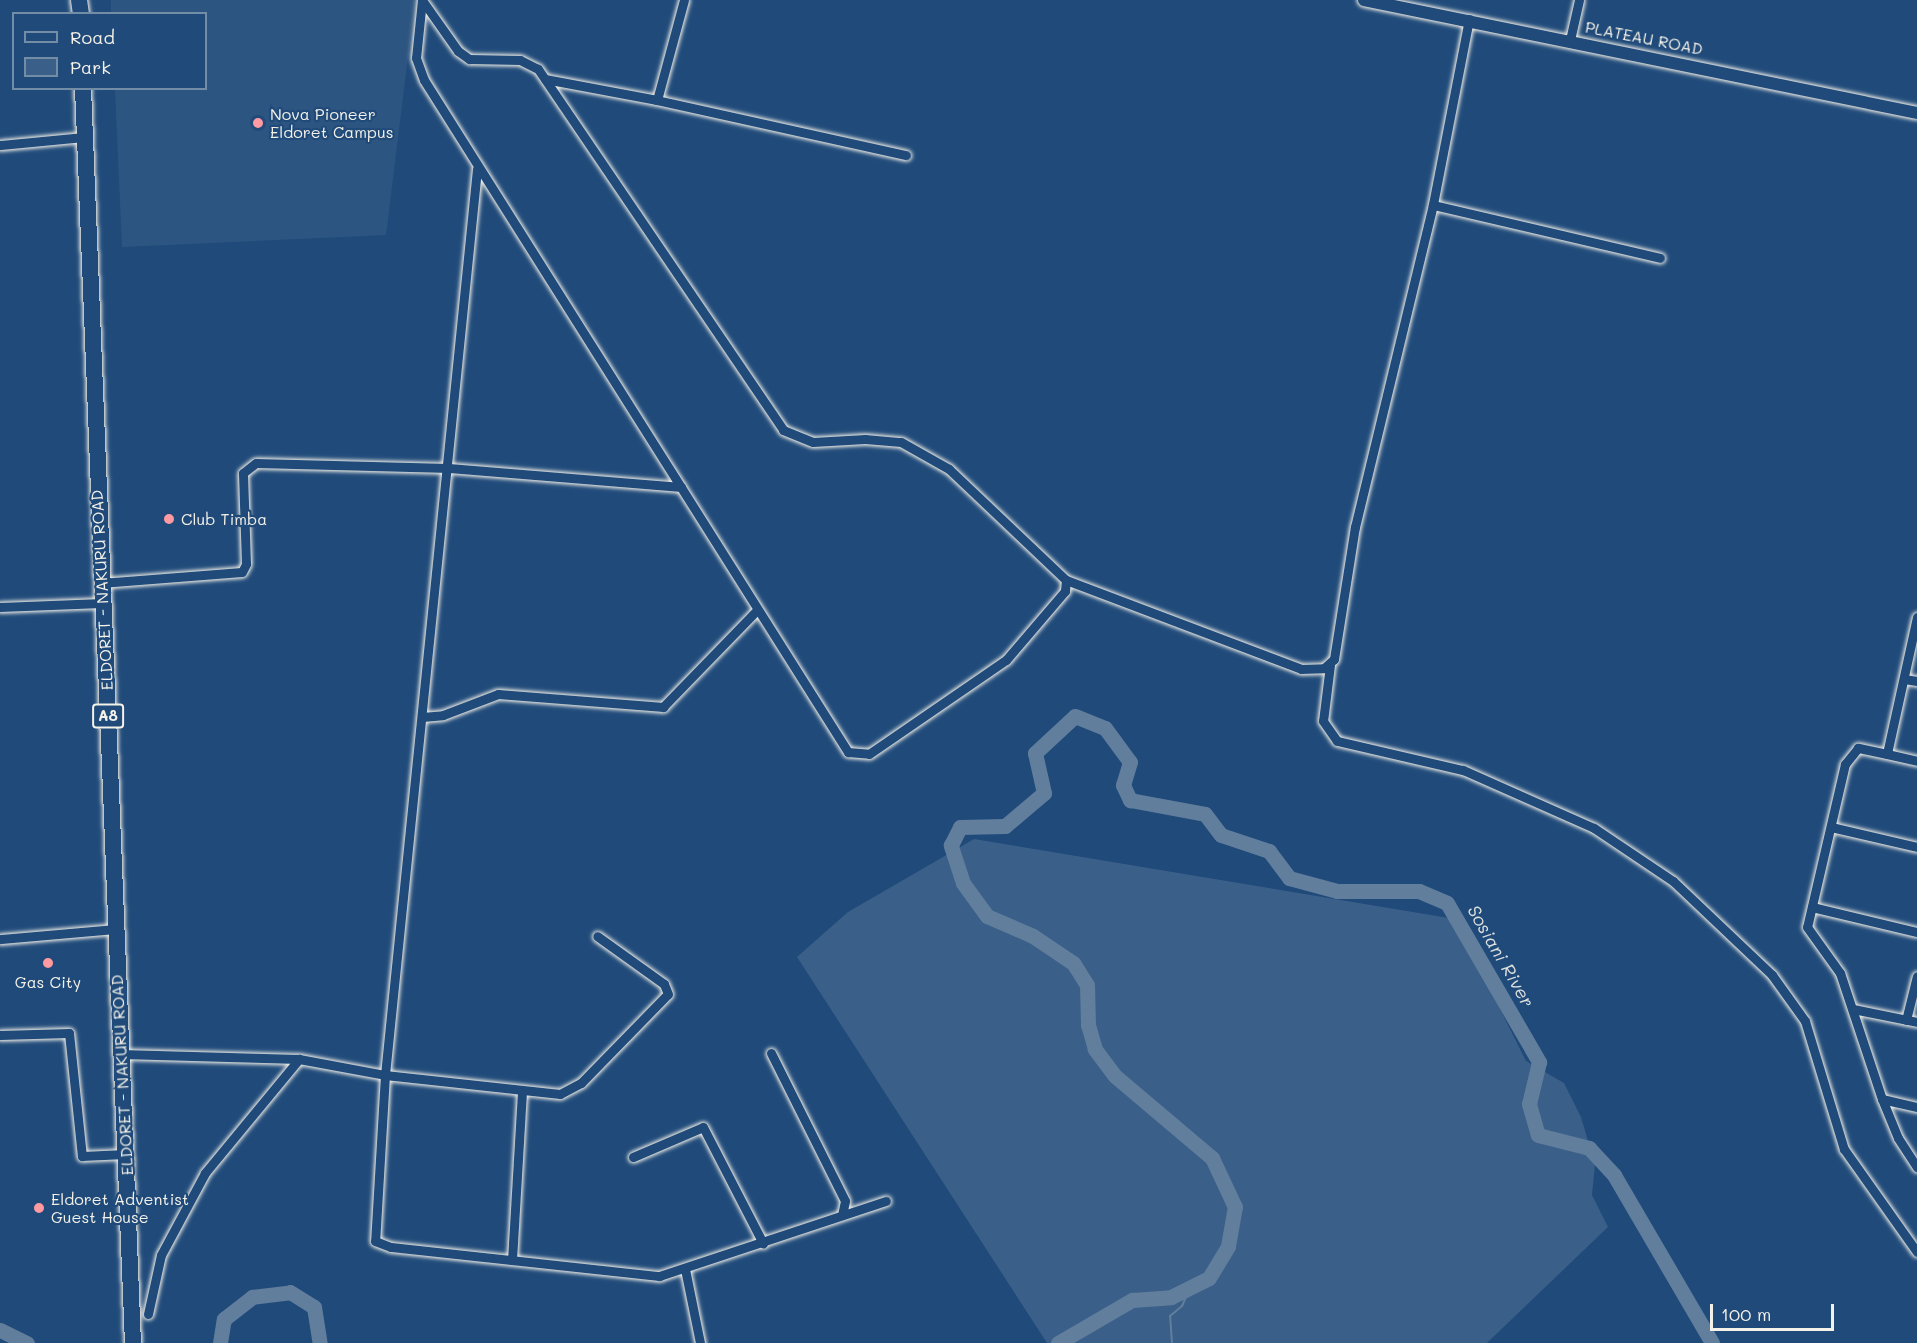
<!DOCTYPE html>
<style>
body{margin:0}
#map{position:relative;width:1917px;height:1343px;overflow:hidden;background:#1f4a7a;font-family:Mali,sans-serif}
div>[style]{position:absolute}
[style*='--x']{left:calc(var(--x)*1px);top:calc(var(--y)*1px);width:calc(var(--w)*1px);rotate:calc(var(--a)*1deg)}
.built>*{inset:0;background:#2d5581}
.green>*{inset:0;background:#3a5f88}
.stream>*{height:2px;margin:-1px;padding:0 1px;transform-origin:1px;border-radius:1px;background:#627e9d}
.river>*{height:15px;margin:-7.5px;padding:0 7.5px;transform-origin:7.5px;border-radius:7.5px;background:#627e9d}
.roads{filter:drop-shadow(0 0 2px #f4f1e8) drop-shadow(0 0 2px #f4f1e8)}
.street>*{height:9px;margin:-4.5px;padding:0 4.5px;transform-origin:4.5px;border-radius:4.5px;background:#1f4a7a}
.secondary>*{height:12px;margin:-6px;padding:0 6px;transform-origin:6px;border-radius:6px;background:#1f4a7a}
.highway>*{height:16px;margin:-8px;padding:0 8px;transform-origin:8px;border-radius:8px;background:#1f4a7a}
.dots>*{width:16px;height:16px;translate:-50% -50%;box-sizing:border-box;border:3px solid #1f4a7a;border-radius:50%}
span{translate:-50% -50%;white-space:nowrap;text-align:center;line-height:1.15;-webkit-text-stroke:4.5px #1f4a7a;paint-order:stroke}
.shield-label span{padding:2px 4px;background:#1f4a7a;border:2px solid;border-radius:4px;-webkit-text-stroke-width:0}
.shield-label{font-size:15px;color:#f4f1e8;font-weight:700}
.street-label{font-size:16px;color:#f4f1e8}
.poi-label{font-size:16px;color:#f4f1e8}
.left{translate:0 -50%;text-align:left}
.water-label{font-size:18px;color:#dee0dd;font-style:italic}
.legend{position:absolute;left:12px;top:12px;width:195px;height:78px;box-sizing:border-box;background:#1f4a7a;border:2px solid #748da6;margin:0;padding:8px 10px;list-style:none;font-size:18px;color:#f4f1e8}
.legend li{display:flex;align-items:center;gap:12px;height:30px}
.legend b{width:30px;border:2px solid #748da6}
.scale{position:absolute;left:1710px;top:1304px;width:124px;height:27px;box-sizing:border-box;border:3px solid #f4f1e8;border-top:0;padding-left:8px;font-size:18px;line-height:21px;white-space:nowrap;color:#f4f1e8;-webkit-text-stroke:4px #1f4a7a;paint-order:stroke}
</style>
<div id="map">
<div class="built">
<div style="clip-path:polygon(111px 0,415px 0,386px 235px,122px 247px,115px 89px,206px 88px,206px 14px,111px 13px)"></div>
</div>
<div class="green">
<div style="clip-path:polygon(974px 839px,1455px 919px,1526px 1061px,1564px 1083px,1581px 1117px,1595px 1165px,1592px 1195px,1608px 1227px,1487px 1343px,1047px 1343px,797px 957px,848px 912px)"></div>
</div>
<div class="stream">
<div style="--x:1172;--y:1343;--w:27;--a:-94"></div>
<div style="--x:1170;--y:1316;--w:16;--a:-40"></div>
<div style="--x:1182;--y:1306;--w:20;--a:-66"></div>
</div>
<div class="river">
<div style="--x:0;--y:1330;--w:30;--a:26"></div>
<div style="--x:220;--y:1343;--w:24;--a:-81"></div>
<div style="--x:224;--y:1319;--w:36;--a:-38"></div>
<div style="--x:252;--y:1297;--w:38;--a:-7"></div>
<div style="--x:290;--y:1292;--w:28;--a:32"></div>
<div style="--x:314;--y:1307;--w:36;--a:81"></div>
<div style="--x:1058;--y:1343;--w:86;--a:-30.2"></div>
<div style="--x:1132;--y:1300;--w:39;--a:-4"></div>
<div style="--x:1171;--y:1297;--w:42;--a:-26.6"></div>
<div style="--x:1209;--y:1278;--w:37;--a:-59"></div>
<div style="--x:1228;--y:1246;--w:40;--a:-80"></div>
<div style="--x:1235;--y:1207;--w:54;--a:-115.1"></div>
<div style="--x:1212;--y:1158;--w:127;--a:-139.8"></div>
<div style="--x:1115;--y:1076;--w:34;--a:-127"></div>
<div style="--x:1095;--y:1049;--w:25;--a:-106"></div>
<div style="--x:1088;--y:1025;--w:40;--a:-91.4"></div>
<div style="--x:1087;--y:985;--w:26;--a:-122"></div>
<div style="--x:1073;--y:963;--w:48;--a:-146"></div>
<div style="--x:1033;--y:936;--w:50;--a:-156.5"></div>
<div style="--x:987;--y:916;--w:41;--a:-126"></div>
<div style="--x:963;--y:883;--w:40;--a:-108"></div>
<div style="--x:951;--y:845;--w:20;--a:-63"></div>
<div style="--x:960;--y:827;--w:45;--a:-1.3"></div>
<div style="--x:1005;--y:826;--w:51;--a:-40.2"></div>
<div style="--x:1044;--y:793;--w:41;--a:-102.7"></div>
<div style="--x:1035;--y:753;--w:54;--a:-42.8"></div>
<div style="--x:1075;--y:716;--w:32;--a:22"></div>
<div style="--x:1105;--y:728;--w:42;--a:53.7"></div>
<div style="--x:1130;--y:762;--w:24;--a:107"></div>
<div style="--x:1123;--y:785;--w:17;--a:65"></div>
<div style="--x:1130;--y:800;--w:76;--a:10.6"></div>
<div style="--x:1205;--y:814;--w:26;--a:53"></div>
<div style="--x:1221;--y:835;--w:51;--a:18.4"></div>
<div style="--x:1269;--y:851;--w:34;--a:53"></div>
<div style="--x:1289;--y:878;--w:50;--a:15.2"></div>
<div style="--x:1337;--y:891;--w:82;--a:0"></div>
<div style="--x:1419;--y:891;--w:30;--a:23"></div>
<div style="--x:1447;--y:903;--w:184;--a:59.9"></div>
<div style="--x:1539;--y:1062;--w:43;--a:103.4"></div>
<div style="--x:1529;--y:1104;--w:32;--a:74"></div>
<div style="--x:1538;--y:1135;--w:53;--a:14.3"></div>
<div style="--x:1589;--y:1148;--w:37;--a:47"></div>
<div style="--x:1614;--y:1175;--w:194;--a:59.7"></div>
</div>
<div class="roads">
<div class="street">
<div style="--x:422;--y:0;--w:62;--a:54.8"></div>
<div style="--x:458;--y:51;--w:14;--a:36"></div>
<div style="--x:469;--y:59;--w:51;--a:1.1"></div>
<div style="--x:520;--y:60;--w:20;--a:27"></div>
<div style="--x:538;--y:69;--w:436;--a:55.8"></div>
<div style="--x:783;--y:430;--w:32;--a:22"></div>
<div style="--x:813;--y:442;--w:52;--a:-3.3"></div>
<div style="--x:865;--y:439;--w:36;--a:5"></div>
<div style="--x:901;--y:442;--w:55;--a:29.4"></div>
<div style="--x:949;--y:469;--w:161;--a:43.5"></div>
<div style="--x:1066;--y:580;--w:251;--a:20.7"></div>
<div style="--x:1301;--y:669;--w:23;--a:-2"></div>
<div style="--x:1324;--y:668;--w:13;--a:-42"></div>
<div style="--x:1334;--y:659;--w:134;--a:-81"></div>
<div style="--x:1355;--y:527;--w:331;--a:-76.4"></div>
<div style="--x:422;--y:0;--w:58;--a:95.9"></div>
<div style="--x:416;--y:58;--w:23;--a:70"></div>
<div style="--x:424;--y:80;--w:795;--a:57.75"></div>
<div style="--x:848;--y:752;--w:21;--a:5"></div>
<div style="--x:869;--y:754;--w:166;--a:-34.5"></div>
<div style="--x:1006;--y:660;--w:91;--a:-49.5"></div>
<div style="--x:1065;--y:591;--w:11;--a:-85"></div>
<div style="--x:1469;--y:19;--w:189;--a:101"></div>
<div style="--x:1433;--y:205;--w:233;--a:13.1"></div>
<div style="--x:1570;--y:40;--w:41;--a:-77.3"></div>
<div style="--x:545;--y:79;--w:114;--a:10.6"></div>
<div style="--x:657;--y:100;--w:104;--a:-74.9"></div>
<div style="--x:657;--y:100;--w:255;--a:12.5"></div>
<div style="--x:0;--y:145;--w:85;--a:-5.4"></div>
<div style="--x:477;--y:169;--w:911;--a:95.8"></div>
<div style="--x:385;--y:1075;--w:166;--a:93.4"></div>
<div style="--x:375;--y:1241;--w:17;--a:21"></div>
<div style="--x:391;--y:1247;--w:270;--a:6.2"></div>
<div style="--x:659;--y:1276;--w:239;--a:-18.3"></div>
<div style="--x:101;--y:583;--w:141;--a:-4.5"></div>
<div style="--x:242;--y:572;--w:9;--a:-63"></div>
<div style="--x:246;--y:564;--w:91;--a:-91.9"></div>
<div style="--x:243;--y:473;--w:16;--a:-38"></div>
<div style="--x:256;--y:463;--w:193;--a:1.5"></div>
<div style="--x:449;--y:468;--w:233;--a:4.7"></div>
<div style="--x:0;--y:607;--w:102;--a:-2.2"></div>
<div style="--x:1917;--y:617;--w:140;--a:102.4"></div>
<div style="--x:1887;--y:754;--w:30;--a:-168"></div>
<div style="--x:1858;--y:748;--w:21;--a:129"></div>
<div style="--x:1845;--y:764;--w:167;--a:103.1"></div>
<div style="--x:1807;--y:927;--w:57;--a:54.3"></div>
<div style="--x:1840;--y:973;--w:133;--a:71.6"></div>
<div style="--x:1882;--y:1099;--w:42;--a:67.7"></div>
<div style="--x:1898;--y:1138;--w:35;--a:57"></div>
<div style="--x:1330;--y:665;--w:56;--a:97.1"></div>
<div style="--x:1323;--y:721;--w:24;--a:55"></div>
<div style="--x:1337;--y:741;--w:129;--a:13"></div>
<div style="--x:1463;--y:770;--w:143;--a:23.9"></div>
<div style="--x:1594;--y:828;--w:95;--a:33.9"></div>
<div style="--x:1673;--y:881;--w:137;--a:43.5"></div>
<div style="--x:1772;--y:975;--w:57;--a:54.3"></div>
<div style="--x:1805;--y:1021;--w:134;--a:73.1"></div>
<div style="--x:1844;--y:1149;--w:126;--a:54.7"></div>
<div style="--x:1904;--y:679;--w:13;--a:9"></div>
<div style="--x:422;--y:717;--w:21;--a:-5"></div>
<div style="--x:443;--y:715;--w:59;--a:-20.9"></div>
<div style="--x:498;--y:694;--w:166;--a:4.5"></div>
<div style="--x:663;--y:707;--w:135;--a:-45.9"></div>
<div style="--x:1887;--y:754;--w:31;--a:13"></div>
<div style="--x:1831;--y:827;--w:88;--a:13.1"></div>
<div style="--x:1812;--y:907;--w:108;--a:13.4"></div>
<div style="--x:0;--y:939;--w:114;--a:-5"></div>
<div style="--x:1853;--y:1009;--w:65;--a:11.5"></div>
<div style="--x:1906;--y:1020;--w:45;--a:-76"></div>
<div style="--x:0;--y:1035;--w:69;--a:-1.7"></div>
<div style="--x:69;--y:1033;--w:124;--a:84"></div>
<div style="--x:82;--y:1156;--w:43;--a:-2.7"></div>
<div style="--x:771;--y:1053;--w:165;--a:63.4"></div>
<div style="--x:845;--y:1201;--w:14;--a:102"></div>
<div style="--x:121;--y:1054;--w:178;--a:1.6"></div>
<div style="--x:299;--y:1059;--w:87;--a:10.5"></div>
<div style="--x:385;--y:1075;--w:176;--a:6.2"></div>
<div style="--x:560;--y:1094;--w:24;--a:-28"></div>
<div style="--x:581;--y:1083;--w:124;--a:-45.7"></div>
<div style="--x:668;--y:994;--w:11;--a:-112"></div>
<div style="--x:664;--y:984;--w:82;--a:-144.4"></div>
<div style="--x:1882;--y:1099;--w:36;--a:13"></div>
<div style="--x:633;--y:1157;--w:76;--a:-23.2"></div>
<div style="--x:703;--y:1127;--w:131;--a:62.7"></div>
<div style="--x:512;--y:1260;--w:169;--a:-86.6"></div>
<div style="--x:685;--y:1269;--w:76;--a:78.5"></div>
<div style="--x:148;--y:1314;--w:60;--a:-77.6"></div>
<div style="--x:161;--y:1255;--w:93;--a:-61.8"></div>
<div style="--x:205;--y:1173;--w:148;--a:-50.5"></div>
</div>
<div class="secondary">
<div style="--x:1364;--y:0;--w:564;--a:11.55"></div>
</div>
<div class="highway">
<div style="--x:79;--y:0;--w:14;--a:82"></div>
<div style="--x:83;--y:88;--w:1256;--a:87.72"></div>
</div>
</div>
<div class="dots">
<div style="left:258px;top:123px;background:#ff9aa2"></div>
<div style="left:169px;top:519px;background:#ff9aa2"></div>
<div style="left:48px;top:963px;background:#ff9aa2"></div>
<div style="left:39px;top:1208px;background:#ff9aa2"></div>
</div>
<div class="shield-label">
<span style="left:108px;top:716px">A8</span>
</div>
<div class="street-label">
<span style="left:1644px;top:38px;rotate:11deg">PLATEAU ROAD</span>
<span style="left:102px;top:590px;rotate:-93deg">ELDORET - NAKURU ROAD</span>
<span style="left:122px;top:1075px;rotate:-93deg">ELDORET - NAKURU ROAD</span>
</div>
<div class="poi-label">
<span class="left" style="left:270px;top:123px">Nova Pioneer<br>Eldoret Campus</span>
<span class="left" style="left:181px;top:519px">Club Timba</span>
<span style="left:48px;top:982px">Gas City</span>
<span class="left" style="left:51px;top:1208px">Eldoret Adventist<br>Guest House</span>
</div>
<div class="water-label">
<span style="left:1501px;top:956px;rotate:60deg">Sosiani River</span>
</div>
<ul class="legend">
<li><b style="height:8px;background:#1f4a7a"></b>Road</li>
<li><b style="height:16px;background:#3a5f88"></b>Park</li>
</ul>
<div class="scale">100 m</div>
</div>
